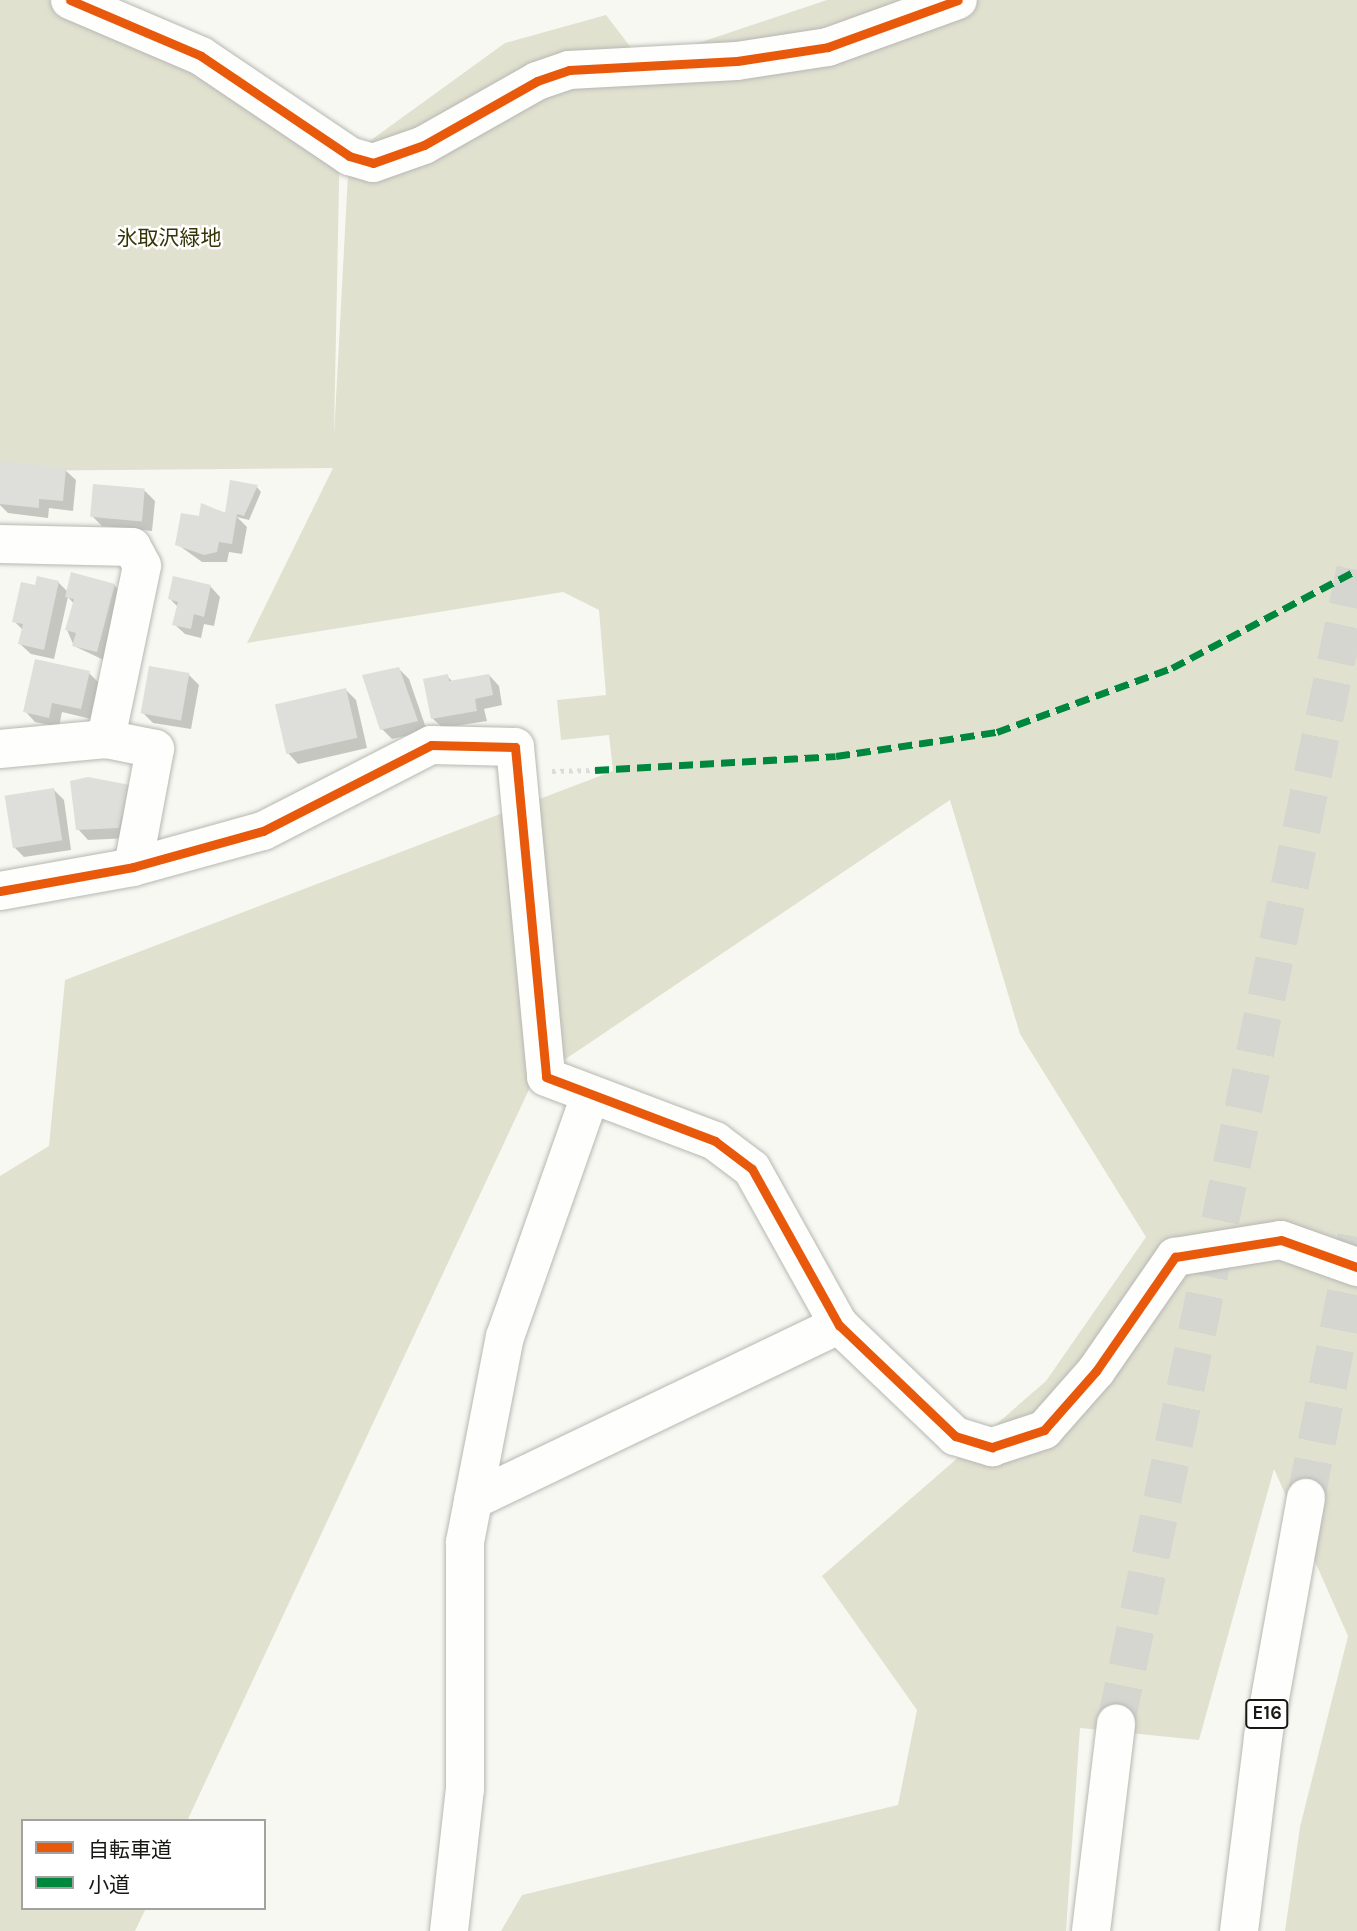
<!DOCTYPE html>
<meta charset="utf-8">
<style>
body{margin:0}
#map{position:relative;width:1357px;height:1931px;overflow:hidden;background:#f8f8f2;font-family:Karla,"Noto Sans JP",sans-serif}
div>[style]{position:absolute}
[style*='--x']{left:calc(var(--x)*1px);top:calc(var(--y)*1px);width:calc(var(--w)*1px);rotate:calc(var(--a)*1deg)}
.green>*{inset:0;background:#e1e1d0}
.shadow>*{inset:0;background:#0003}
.building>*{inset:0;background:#dededa;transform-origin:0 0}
.highway-tunnel>*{height:38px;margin-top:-19px;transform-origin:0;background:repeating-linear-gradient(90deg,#d6d6d1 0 38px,transparent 0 57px)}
.path>*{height:4.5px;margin-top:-2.25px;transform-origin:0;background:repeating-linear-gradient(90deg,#dcdcda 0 3.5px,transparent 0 8.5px)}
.roads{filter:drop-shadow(0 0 2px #b7b7b3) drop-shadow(0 0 2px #b7b7b3)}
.minor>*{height:38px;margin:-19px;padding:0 19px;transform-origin:19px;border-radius:19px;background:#fefefd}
.highway>*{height:38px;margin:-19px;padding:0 19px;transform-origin:19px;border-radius:19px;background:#fefefd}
.quiet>*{height:7px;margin-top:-3.5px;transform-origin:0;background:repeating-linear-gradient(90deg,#00873e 0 14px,transparent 0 21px)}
.cycleway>*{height:9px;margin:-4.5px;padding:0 4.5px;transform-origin:4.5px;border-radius:4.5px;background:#e8590c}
span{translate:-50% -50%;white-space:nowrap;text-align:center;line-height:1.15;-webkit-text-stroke:5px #fff;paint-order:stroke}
.shield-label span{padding:2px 5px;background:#fff;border:2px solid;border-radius:5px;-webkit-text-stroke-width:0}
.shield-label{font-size:19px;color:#171713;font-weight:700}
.park-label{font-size:21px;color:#363505}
.legend{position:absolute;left:21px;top:1819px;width:245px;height:91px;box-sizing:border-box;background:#fff;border:2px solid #a2a2a1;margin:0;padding:9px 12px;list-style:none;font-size:21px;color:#171713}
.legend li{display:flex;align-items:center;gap:14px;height:35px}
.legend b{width:35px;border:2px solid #a2a2a1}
</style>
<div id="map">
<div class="green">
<div style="clip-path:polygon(0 0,68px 0,340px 134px,334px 435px,349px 156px,505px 43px,606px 15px,642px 62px,827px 0,1357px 0,1357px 1931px,1285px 1931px,1300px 1827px,1348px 1636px,1274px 1469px,1199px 1740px,1080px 1728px,1066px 1931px,501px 1931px,522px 1895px,898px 1805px,917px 1710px,822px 1576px,1046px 1381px,1146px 1237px,1020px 1034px,950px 800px,533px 1081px,187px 1821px,23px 1821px,23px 1908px,146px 1908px,135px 1931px,0 1931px,0 1176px,49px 1146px,65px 980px,613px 771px,609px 735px,561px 740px,557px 700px,606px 695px,599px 610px,563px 592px,247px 643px,333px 468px,0 471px)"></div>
</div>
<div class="shadow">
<div style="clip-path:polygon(0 463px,65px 470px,76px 480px,73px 511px,49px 508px,48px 518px,8px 513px,0 505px)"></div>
<div style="clip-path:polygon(257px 487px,261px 492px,249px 520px,237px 517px,247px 527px,242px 554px,229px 552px,227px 562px,202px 562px,177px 544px,200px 518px,202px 505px,226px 513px)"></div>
<div style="clip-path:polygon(145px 491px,155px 501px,152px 531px,102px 526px,92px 516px)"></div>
<div style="clip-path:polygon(58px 582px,68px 592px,114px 585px,125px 596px,108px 662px,74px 646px,67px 630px,74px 604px,68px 597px,54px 659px,31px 654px,20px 644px,23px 630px,14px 621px,36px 587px)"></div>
<div style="clip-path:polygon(210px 586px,220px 597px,214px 626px,204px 624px,201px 638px,185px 634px,174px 624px,178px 607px,170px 599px)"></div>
<div style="clip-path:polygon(399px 669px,409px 679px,427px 731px,392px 739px,382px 729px)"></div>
<div style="clip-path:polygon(89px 673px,99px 683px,91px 719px,62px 712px,59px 727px,35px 722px,25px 711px)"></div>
<div style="clip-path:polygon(188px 674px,199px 685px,191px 729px,153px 723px,143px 713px)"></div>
<div style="clip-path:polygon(489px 675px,499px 686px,502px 705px,484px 709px,487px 721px,443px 728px,432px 718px,447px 676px,453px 682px)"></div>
<div style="clip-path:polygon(346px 690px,356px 700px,367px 748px,298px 764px,288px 753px)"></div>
<div style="clip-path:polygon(129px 787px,129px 838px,88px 840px,78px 829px)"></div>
<div style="clip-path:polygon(53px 789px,64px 800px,71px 850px,24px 857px,14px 847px)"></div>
</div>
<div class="building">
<div style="clip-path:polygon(0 461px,66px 468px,63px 501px,39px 499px,39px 508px,0 504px)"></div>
<div style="clip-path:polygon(230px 480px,258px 485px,244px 516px,237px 514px,232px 544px,219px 542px,217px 552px,204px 555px,175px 545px,181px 513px,199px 516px,201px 503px,225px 513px)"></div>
<div style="left:93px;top:484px;width:52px;height:33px;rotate:5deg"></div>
<div style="clip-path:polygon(71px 572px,115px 584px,97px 652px,72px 646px,76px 633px,65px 630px,74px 599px,65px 597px)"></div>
<div style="clip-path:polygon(37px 576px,59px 581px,44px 650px,18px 644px,23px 624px,12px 622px,21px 582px,35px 585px)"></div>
<div style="clip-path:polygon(173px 576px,211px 585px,204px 617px,194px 614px,191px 629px,172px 625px,178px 602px,168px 599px)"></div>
<div style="clip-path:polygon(35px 659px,90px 671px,81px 709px,52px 703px,49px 718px,23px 712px)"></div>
<div style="left:149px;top:666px;width:41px;height:48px;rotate:10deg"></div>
<div style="clip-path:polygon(399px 667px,418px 721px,380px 730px,362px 675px)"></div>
<div style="clip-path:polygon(448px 674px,449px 681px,489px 674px,493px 695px,475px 699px,477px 711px,431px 719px,423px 679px)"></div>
<div style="left:346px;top:688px;width:51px;height:73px;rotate:77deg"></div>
<div style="clip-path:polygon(88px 777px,130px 785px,119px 828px,76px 830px,70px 781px)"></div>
<div style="left:54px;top:788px;width:53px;height:50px;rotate:81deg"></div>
</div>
<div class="highway-tunnel">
<div style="--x:1306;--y:1498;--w:267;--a:-79"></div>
<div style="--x:1116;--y:1723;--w:1187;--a:-78.28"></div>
</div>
<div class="path">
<div style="--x:552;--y:771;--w:43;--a:-1.3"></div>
</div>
<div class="roads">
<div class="minor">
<div style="--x:70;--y:0;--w:142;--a:23.1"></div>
<div style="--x:201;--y:56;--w:179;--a:34"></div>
<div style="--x:349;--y:156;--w:25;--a:16"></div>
<div style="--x:373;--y:163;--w:54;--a:-19.4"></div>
<div style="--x:424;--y:145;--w:130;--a:-29.5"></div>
<div style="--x:537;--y:81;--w:34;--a:-19"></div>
<div style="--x:569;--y:70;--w:168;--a:-3.1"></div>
<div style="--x:737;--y:61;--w:92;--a:-8.7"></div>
<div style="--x:828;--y:47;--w:138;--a:-19.9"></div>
<div style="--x:0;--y:544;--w:132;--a:1.3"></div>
<div style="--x:132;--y:547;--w:21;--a:62"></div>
<div style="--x:142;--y:566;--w:177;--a:101.8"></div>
<div style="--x:0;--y:749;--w:106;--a:-5.4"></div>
<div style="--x:106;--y:739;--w:50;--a:11.5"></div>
<div style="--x:155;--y:749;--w:120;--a:100.6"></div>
<div style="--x:0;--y:891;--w:135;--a:-10.2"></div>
<div style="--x:133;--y:867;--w:135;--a:-15.5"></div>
<div style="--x:263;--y:831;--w:189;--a:-27.1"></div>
<div style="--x:431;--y:745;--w:84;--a:1.4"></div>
<div style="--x:515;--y:747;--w:331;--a:84.6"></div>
<div style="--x:546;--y:1077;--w:181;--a:20.7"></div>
<div style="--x:715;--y:1141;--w:46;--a:37.1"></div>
<div style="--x:752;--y:1169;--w:179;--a:60.9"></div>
<div style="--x:839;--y:1325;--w:161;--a:43.7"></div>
<div style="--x:955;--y:1436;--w:39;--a:17"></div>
<div style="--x:992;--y:1447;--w:55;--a:-18.1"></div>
<div style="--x:1044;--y:1430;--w:79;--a:-48.6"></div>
<div style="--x:1096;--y:1371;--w:139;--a:-55.3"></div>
<div style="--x:1175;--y:1257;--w:107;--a:-9.1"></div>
<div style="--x:1281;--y:1240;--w:81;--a:19.6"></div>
<div style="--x:473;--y:1500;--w:406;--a:-25.6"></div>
<div style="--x:449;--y:1931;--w:143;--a:-83.6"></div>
<div style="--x:465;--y:1789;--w:247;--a:-90"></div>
<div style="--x:465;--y:1542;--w:209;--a:-79"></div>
<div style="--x:505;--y:1337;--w:253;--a:-70.6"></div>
</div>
<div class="highway">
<div style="--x:1091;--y:1931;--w:209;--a:-83.1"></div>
<div style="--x:1239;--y:1931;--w:195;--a:-82.9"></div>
<div style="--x:1263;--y:1737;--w:243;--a:-79.8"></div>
</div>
</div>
<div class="quiet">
<div style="--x:595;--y:770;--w:241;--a:-3.3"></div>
<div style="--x:836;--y:756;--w:163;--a:-8.5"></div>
<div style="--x:997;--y:732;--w:186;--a:-20.1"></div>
<div style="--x:1172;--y:668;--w:209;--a:-27.9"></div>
</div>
<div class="cycleway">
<div style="--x:70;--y:0;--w:142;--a:23.1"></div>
<div style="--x:201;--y:56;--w:179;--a:34"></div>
<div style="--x:349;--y:156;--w:25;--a:16"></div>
<div style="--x:373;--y:163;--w:54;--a:-19.4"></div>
<div style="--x:424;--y:145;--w:130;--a:-29.5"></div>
<div style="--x:537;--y:81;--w:34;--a:-19"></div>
<div style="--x:569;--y:70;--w:168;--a:-3.1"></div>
<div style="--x:737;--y:61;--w:92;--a:-8.7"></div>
<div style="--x:828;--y:47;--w:138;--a:-19.9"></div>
<div style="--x:0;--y:891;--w:135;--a:-10.2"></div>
<div style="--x:133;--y:867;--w:135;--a:-15.5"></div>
<div style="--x:263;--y:831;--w:189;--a:-27.1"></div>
<div style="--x:431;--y:745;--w:84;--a:1.4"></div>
<div style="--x:515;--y:747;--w:331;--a:84.6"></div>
<div style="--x:546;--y:1077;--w:181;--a:20.7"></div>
<div style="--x:715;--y:1141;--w:46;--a:37.1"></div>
<div style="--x:752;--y:1169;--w:179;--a:60.9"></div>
<div style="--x:839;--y:1325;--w:161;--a:43.7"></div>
<div style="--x:955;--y:1436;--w:39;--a:17"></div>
<div style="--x:992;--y:1447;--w:55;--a:-18.1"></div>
<div style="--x:1044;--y:1430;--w:79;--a:-48.6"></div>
<div style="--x:1096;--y:1371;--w:139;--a:-55.3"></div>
<div style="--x:1175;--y:1257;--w:107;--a:-9.1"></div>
<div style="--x:1281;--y:1240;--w:81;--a:19.6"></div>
</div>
<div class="shield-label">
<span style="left:1267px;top:1714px">E16</span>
</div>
<div class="park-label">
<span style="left:169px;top:238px">氷取沢緑地</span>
</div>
<ul class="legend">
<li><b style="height:9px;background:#e8590c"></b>自転車道</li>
<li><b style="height:9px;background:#00873e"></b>小道</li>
</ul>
</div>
